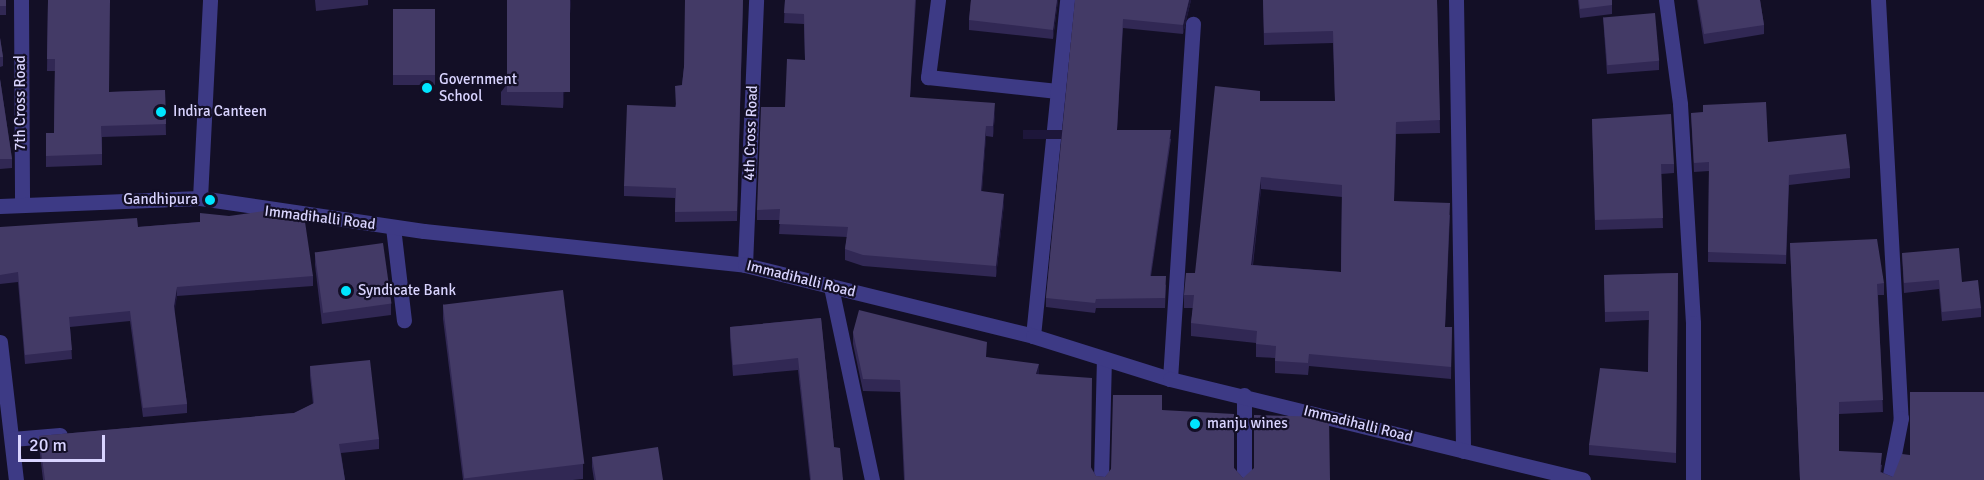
<!DOCTYPE html>
<style>
body{margin:0}
#map{position:relative;width:1984px;height:480px;overflow:hidden;background:#130f26;font-family:Signika,sans-serif}
div>[style]{position:absolute}
[style*='--x']{left:calc(var(--x)*1px);top:calc(var(--y)*1px);width:calc(var(--w)*1px);rotate:calc(var(--a)*1deg)}
.service>*{height:15px;margin:-7.5px;padding:0 7.5px;transform-origin:7.5px;border-radius:7.5px;background:#3d3a85}
.minor>*{height:15px;margin:-7.5px;padding:0 7.5px;transform-origin:7.5px;border-radius:7.5px;background:#3d3a85}
.tertiary>*{height:15px;margin:-7.5px;padding:0 7.5px;transform-origin:7.5px;border-radius:7.5px;background:#3d3a85}
.wall>*{inset:0;background:#312854;transform-origin:0 0}
.shaded-wall>*{inset:0;background:#1d163a;transform-origin:0 0}
.building>*{inset:0;background:#433a66;transform-origin:0 0}
.dots>*{width:16px;height:16px;translate:-50% -50%;box-sizing:border-box;border:3px solid #130f26;border-radius:50%}
span{translate:-50% -50%;white-space:nowrap;text-align:center;line-height:1.15;-webkit-text-stroke:4.5px #130f26;paint-order:stroke}
.poi-label{font-size:15px;color:#d9d4ff}
.left{translate:0 -50%;text-align:left}
.right{translate:-100% -50%;text-align:right}
.street-label{font-size:15px;color:#d9d4ff}
.scale{position:absolute;left:18px;top:435px;width:87px;height:27px;box-sizing:border-box;border:3px solid #d9d4ff;border-top:0;padding-left:8px;font-size:18px;line-height:21px;white-space:nowrap;color:#d9d4ff;-webkit-text-stroke:4px #130f26;paint-order:stroke}
</style>
<div id="map">
<div class="service">
<div style="--x:393;--y:227;--w:94;--a:83.3"></div>
</div>
<div class="minor">
<div style="--x:21;--y:0;--w:205;--a:89.7"></div>
<div style="--x:938;--y:0;--w:78;--a:97.4"></div>
<div style="--x:928;--y:77;--w:130;--a:6.2"></div>
<div style="--x:1456;--y:0;--w:451;--a:89.1"></div>
<div style="--x:1666;--y:0;--w:105;--a:82.3"></div>
<div style="--x:1680;--y:104;--w:219;--a:86.6"></div>
<div style="--x:1693;--y:323;--w:157;--a:90"></div>
<div style="--x:1878;--y:0;--w:419;--a:86.9"></div>
<div style="--x:1901;--y:418;--w:63;--a:101"></div>
<div style="--x:200;--y:198;--w:198;--a:-87.1"></div>
<div style="--x:745;--y:265;--w:265;--a:-87.6"></div>
<div style="--x:831;--y:287;--w:197;--a:78"></div>
<div style="--x:1033;--y:336;--w:338;--a:-84.2"></div>
<div style="--x:0;--y:342;--w:139;--a:83.4"></div>
<div style="--x:1170;--y:379;--w:356;--a:-86.3"></div>
<div style="--x:12;--y:439;--w:48;--a:-4.8"></div>
<div style="--x:1101;--y:480;--w:119;--a:-88.6"></div>
<div style="--x:1244;--y:480;--w:85;--a:-90"></div>
</div>
<div class="tertiary">
<div style="--x:0;--y:206;--w:200;--a:-2.3"></div>
<div style="--x:200;--y:198;--w:226;--a:8.4"></div>
<div style="--x:424;--y:231;--w:323;--a:6"></div>
<div style="--x:745;--y:265;--w:297;--a:13.8"></div>
<div style="--x:1033;--y:336;--w:144;--a:17.4"></div>
<div style="--x:1170;--y:379;--w:425;--a:13.7"></div>
</div>
<div class="wall">
<div style="left:0;top:0;width:6px;height:15px"></div>
<div style="clip-path:polygon(48px 0,109px 92px,165px 90px,166px 135px,102px 137px,102px 165px,46px 167px,46px 133px,54px 133px,55px 71px,47px 71px)"></div>
<div style="clip-path:polygon(315px 0,368px 0,368px 5px,316px 11px)"></div>
<div style="clip-path:polygon(571px 0,563px 108px,501px 105px,501px 92px)"></div>
<div style="clip-path:polygon(743px 0,737px 221px,675px 222px,675px 198px,624px 196px,624px 186px,675px 107px,682px 85px,684px 67px)"></div>
<div style="clip-path:polygon(785px 0,916px 0,910px 97px,995px 114px,993px 137px,986px 136px,982px 191px,1004px 204px,996px 277px,863px 266px,845px 260px,845px 249px,847px 237px,779px 234px,780px 220px,757px 220px,757px 210px,785px 107px,805px 60px,804px 24px,784px 23px)"></div>
<div style="clip-path:polygon(971px 0,1058px 0,1053px 39px,969px 30px,969px 20px)"></div>
<div style="clip-path:polygon(1075px 0,1191px 0,1183px 34px,1123px 28px,1117px 130px,1171px 139px,1151px 276px,1166px 285px,1165px 308px,1096px 308px,1095px 313px,1046px 307px,1046px 298px)"></div>
<div style="clip-path:polygon(evenodd,1263px 0,1437px 0,1440px 133px,1396px 134px,1394px 201px,1450px 215px,1445px 327px,1452px 327px,1451px 379px,1309px 366px,1308px 375px,1275px 373px,1275px 358px,1256px 357px,1256px 343px,1191px 336px,1191px 323px,1193px 308px,1184px 308px,1184px 295px,1195px 273px,1260px 101px,1335px 101px,1333px 43px,1264px 45px,1263px 0,1261px 189px,1342px 197px,1341px 272px,1253px 265px,1261px 189px)"></div>
<div style="clip-path:polygon(1578px 0,1612px 0,1612px 14px,1580px 18px)"></div>
<div style="clip-path:polygon(1697px 0,1760px 0,1764px 25px,1764px 34px,1704px 44px)"></div>
<div style="left:393px;top:9px;width:42px;height:76px"></div>
<div style="clip-path:polygon(1603px 17px,1659px 61px,1659px 70px,1607px 74px)"></div>
<div style="clip-path:polygon(0 38px,3px 57px,3px 66px,0 67px)"></div>
<div style="clip-path:polygon(0 79px,12px 159px,12px 168px,0 169px)"></div>
<div style="clip-path:polygon(1691px 113px,1768px 142px,1850px 168px,1850px 178px,1789px 185px,1786px 264px,1708px 262px,1709px 171px,1694px 172px)"></div>
<div style="clip-path:polygon(1592px 119px,1674px 164px,1674px 173px,1661px 174px,1663px 228px,1595px 230px)"></div>
<div style="clip-path:polygon(229px 216px,272px 219px,313px 276px,313px 286px,177px 296px,174px 311px,187px 404px,187px 413px,143px 417px,130px 321px,70px 327px,72px 359px,25px 364px,18px 282px,0 284px,0 227px,138px 227px,200px 222px)"></div>
<div style="clip-path:polygon(1790px 243px,1884px 283px,1884px 295px,1878px 295px,1883px 412px,1839px 414px,1839px 451px,1882px 465px,1881px 472px,1893px 477px,1984px 480px,1800px 480px)"></div>
<div style="clip-path:polygon(315px 252px,391px 303px,391px 315px,322px 324px,315px 265px)"></div>
<div style="clip-path:polygon(1902px 253px,1962px 282px,1981px 308px,1981px 317px,1942px 321px,1939px 289px,1904px 293px)"></div>
<div style="clip-path:polygon(1678px 273px,1676px 463px,1589px 455px,1589px 445px,1648px 372px,1649px 320px,1605px 322px,1604px 275px)"></div>
<div style="clip-path:polygon(443px 304px,583px 464px,583px 479px,573px 480px,463px 480px,443px 319px)"></div>
<div style="clip-path:polygon(821px 318px,834px 447px,843px 480px,810px 480px,798px 370px,733px 376px,730px 338px,730px 327px)"></div>
<div style="clip-path:polygon(853px 332px,987px 357px,1039px 375px,1096px 476px,1105px 477px,1162px 410px,1234px 468px,1243px 478px,1330px 480px,904px 480px,900px 392px,863px 391px,853px 344px)"></div>
<div style="clip-path:polygon(310px 366px,379px 439px,379px 449px,341px 453px,345px 480px,43px 480px,39px 446px,39px 436px,294px 413px,313px 404px,310px 376px)"></div>
<div style="clip-path:polygon(592px 457px,663px 480px,594px 480px,592px 467px)"></div>
</div>
<div class="shaded-wall">
<div style="clip-path:polygon(570px 0,571px 0,563px 108px,563px 96px)"></div>
<div style="clip-path:polygon(1057px 0,1058px 0,1053px 39px,1053px 30px)"></div>
<div style="clip-path:polygon(1189px 0,1191px 0,1183px 34px,1183px 25px)"></div>
<div style="clip-path:polygon(995px 103px,995px 114px,993px 137px,993px 126px)"></div>
<div style="clip-path:polygon(986px 126px,986px 136px,981px 201px,981px 191px)"></div>
<div style="left:1171px;top:130px;width:9px;height:148px;rotate:90deg"></div>
<div style="clip-path:polygon(1261px 177px,1261px 189px,1251px 277px,1251px 265px)"></div>
<div style="clip-path:polygon(1004px 194px,1004px 204px,996px 277px,996px 266px)"></div>
<div style="clip-path:polygon(177px 287px,177px 296px,174px 316px,174px 306px)"></div>
<div style="clip-path:polygon(1039px 364px,1039px 376px,1036px 374px)"></div>
</div>
<div class="building">
<div style="left:0;top:0;width:6px;height:6px"></div>
<div style="clip-path:polygon(48px 0,110px 0,109px 92px,165px 90px,166px 124px,101px 126px,102px 154px,46px 156px,46px 133px,54px 133px,55px 59px,47px 59px)"></div>
<div style="left:507px;top:0;width:63px;height:92px"></div>
<div style="clip-path:polygon(685px 0,743px 0,737px 211px,675px 212px,676px 188px,624px 186px,627px 105px,676px 107px,675px 86px,682px 85px,684px 67px)"></div>
<div style="clip-path:polygon(785px 0,915px 0,910px 97px,995px 103px,993px 126px,986px 126px,981px 191px,1004px 194px,996px 266px,863px 255px,845px 249px,848px 227px,779px 224px,780px 209px,757px 210px,761px 107px,785px 107px,787px 59px,805px 60px,804px 14px,784px 13px)"></div>
<div style="clip-path:polygon(971px 0,1057px 0,1053px 30px,969px 20px)"></div>
<div style="clip-path:polygon(1075px 0,1189px 0,1183px 25px,1123px 19px,1117px 130px,1171px 130px,1150px 276px,1166px 276px,1165px 298px,1096px 299px,1095px 303px,1046px 298px)"></div>
<div style="clip-path:polygon(evenodd,1263px 0,1437px 0,1440px 120px,1396px 122px,1394px 201px,1450px 203px,1445px 327px,1452px 327px,1451px 367px,1309px 354px,1308px 363px,1275px 361px,1276px 346px,1256px 344px,1257px 331px,1191px 323px,1194px 295px,1184px 295px,1186px 273px,1195px 273px,1215px 86px,1260px 91px,1260px 101px,1335px 101px,1333px 31px,1264px 33px,1263px 0,1261px 177px,1342px 185px,1341px 272px,1251px 265px,1261px 177px)"></div>
<div style="clip-path:polygon(1579px 0,1612px 0,1612px 5px,1580px 9px)"></div>
<div style="clip-path:polygon(1698px 0,1760px 0,1764px 25px,1704px 34px)"></div>
<div style="left:393px;top:9px;width:42px;height:66px"></div>
<div style="left:1655px;top:13px;width:48px;height:52px;rotate:85deg"></div>
<div style="clip-path:polygon(0 38px,3px 57px,0 57px)"></div>
<div style="clip-path:polygon(0 79px,12px 159px,0 159px)"></div>
<div style="clip-path:polygon(1766px 102px,1768px 142px,1846px 134px,1850px 168px,1789px 175px,1786px 255px,1708px 252px,1709px 162px,1694px 163px,1691px 113px,1703px 112px,1703px 105px)"></div>
<div style="clip-path:polygon(1671px 114px,1674px 164px,1661px 164px,1663px 218px,1595px 220px,1592px 119px)"></div>
<div style="clip-path:polygon(271px 210px,272px 219px,304px 215px,313px 276px,177px 287px,174px 306px,187px 404px,143px 408px,130px 311px,69px 317px,72px 350px,25px 355px,18px 272px,0 275px,0 227px,137px 218px,138px 227px,200px 222px,200px 213px,229px 216px)"></div>
<div style="clip-path:polygon(1877px 239px,1884px 283px,1877px 284px,1883px 400px,1839px 402px,1839px 451px,1882px 453px,1880px 472px,1893px 477px,1902px 454px,1910px 455px,1910px 392px,1984px 392px,1984px 480px,1800px 480px,1790px 243px)"></div>
<div style="left:383px;top:243px;width:61px;height:69px;rotate:82deg"></div>
<div style="clip-path:polygon(1959px 248px,1962px 282px,1978px 280px,1981px 308px,1942px 312px,1939px 280px,1904px 283px,1902px 253px)"></div>
<div style="clip-path:polygon(1678px 273px,1676px 453px,1589px 445px,1600px 368px,1648px 372px,1649px 311px,1605px 312px,1604px 275px)"></div>
<div style="left:563px;top:290px;width:175px;height:121px;rotate:83deg"></div>
<div style="clip-path:polygon(859px 310px,987px 342px,986px 357px,1039px 364px,1036px 374px,1092px 378px,1091px 468px,1096px 476px,1105px 477px,1111px 469px,1113px 395px,1162px 395px,1162px 410px,1234px 414px,1234px 468px,1243px 478px,1254px 468px,1254px 415px,1329px 417px,1330px 480px,905px 480px,900px 380px,863px 379px,853px 332px)"></div>
<div style="clip-path:polygon(821px 318px,834px 447px,840px 448px,843px 480px,811px 480px,798px 358px,733px 365px,730px 327px)"></div>
<div style="clip-path:polygon(370px 360px,379px 439px,339px 444px,345px 480px,45px 480px,39px 436px,294px 413px,314px 403px,310px 366px)"></div>
<div style="clip-path:polygon(658px 447px,663px 480px,596px 480px,592px 457px)"></div>
</div>
<div class="dots">
<div style="left:427px;top:88px;background:#00e5ff"></div>
<div style="left:161px;top:112px;background:#00e5ff"></div>
<div style="left:210px;top:200px;background:#00e5ff"></div>
<div style="left:346px;top:291px;background:#00e5ff"></div>
<div style="left:1195px;top:424px;background:#00e5ff"></div>
</div>
<div class="poi-label">
<span class="left" style="left:439px;top:88px">Government<br>School</span>
<span class="left" style="left:173px;top:112px">Indira Canteen</span>
<span class="right" style="left:198px;top:200px">Gandhipura</span>
<span class="left" style="left:358px;top:291px">Syndicate Bank</span>
<span class="left" style="left:1207px;top:424px">manju wines</span>
</div>
<div class="street-label">
<span style="left:21px;top:103px;rotate:-90deg">7th Cross Road</span>
<span style="left:751px;top:133px;rotate:-88deg">4th Cross Road</span>
<span style="left:320px;top:218px;rotate:7deg">Immadihalli Road</span>
<span style="left:801px;top:279px;rotate:14deg">Immadihalli Road</span>
<span style="left:1358px;top:424px;rotate:14deg">Immadihalli Road</span>
</div>
<div class="scale">20 m</div>
</div>
